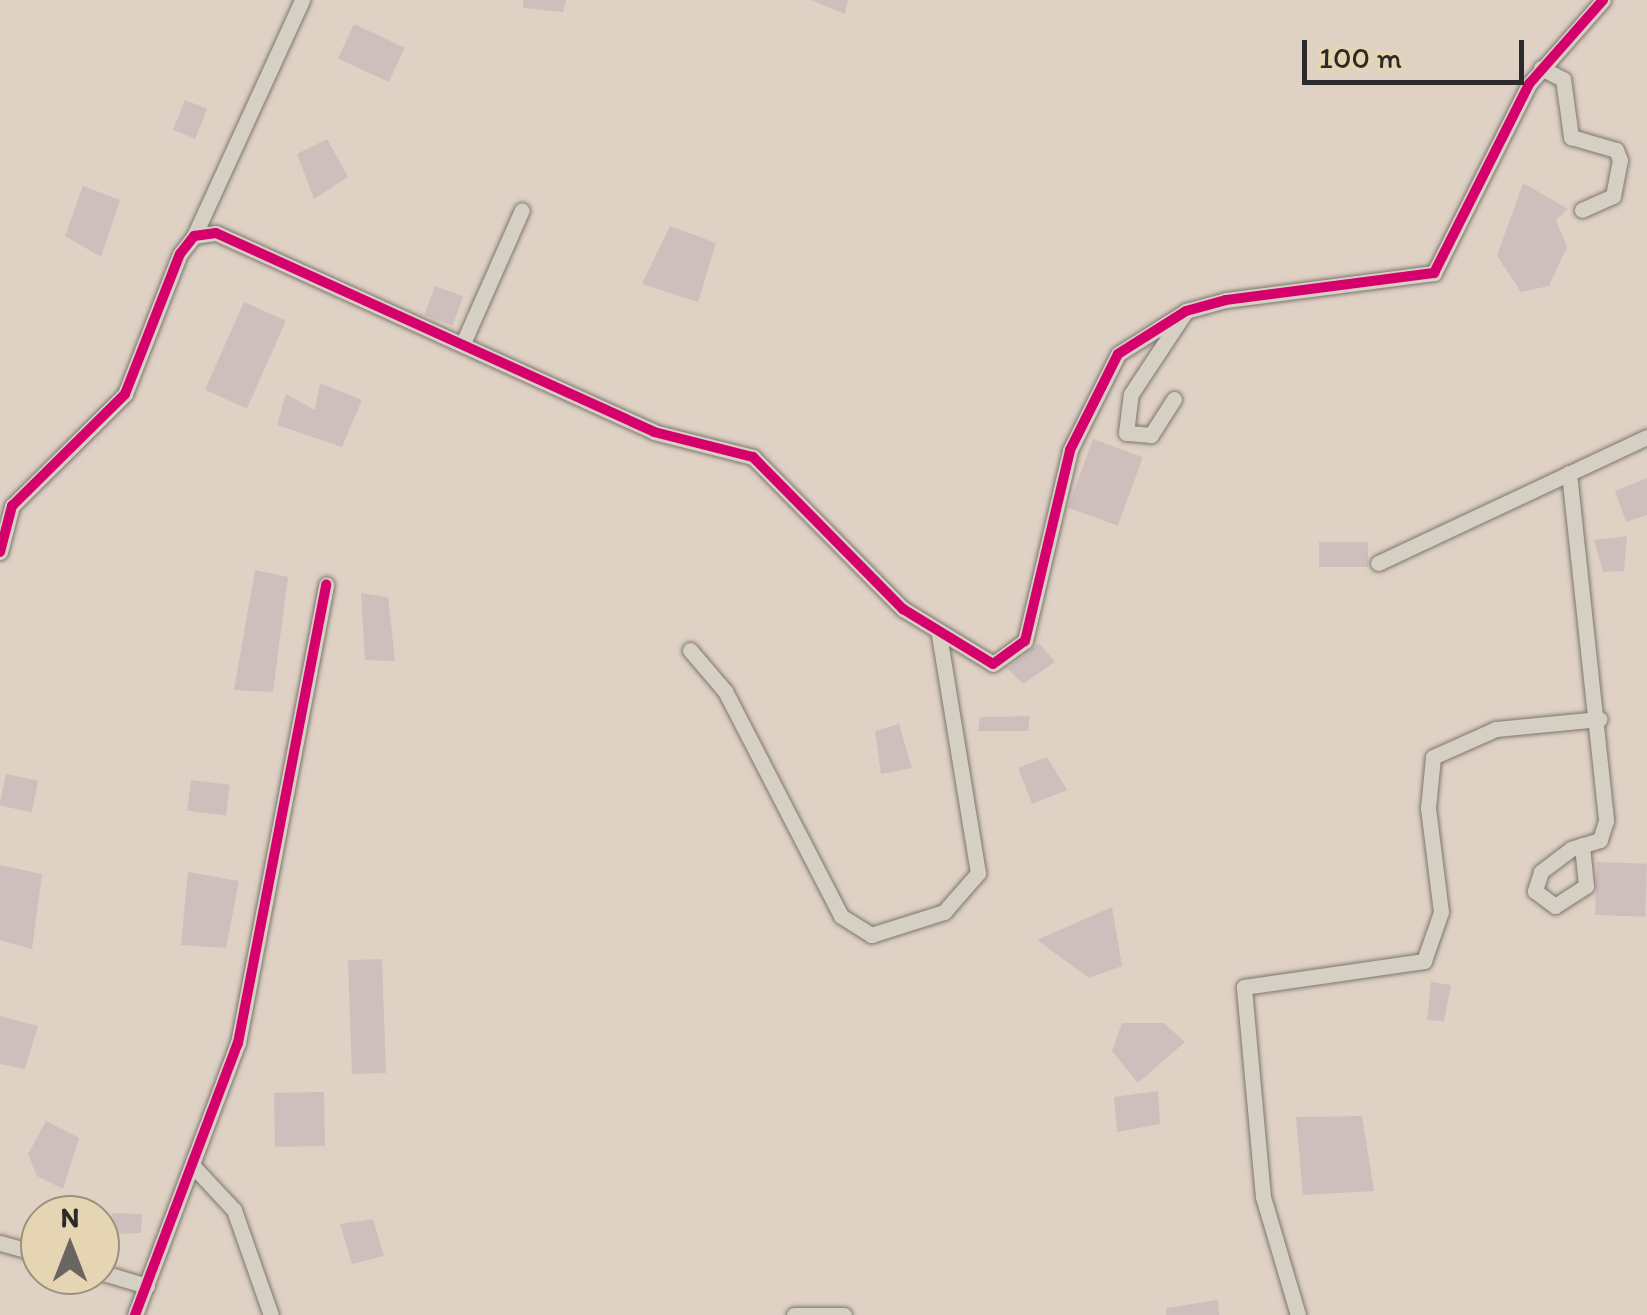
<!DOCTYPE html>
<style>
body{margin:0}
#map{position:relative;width:1647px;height:1315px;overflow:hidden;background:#dfd1c4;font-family:Itim,sans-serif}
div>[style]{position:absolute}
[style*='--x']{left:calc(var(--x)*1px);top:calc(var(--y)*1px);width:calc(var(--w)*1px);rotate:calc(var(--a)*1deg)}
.building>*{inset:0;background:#cebfbd;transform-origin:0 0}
.roads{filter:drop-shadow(0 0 2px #7c7670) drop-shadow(0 0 2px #7c7670)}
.minor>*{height:15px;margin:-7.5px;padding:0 7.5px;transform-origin:7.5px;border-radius:7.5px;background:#d6cfc3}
.cycleway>*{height:10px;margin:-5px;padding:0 5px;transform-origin:5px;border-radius:5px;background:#d6006c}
span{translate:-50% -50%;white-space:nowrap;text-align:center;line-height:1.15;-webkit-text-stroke:8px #e6d5b2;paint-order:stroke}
.north{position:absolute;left:20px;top:1195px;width:100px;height:100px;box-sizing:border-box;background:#e6d5b2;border:2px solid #9b917c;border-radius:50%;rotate:0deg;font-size:28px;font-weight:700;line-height:40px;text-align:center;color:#2b2b2b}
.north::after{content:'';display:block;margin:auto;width:35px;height:45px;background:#6a6561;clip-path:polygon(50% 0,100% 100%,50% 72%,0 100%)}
.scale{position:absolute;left:1302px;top:40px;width:222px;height:45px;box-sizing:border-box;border:5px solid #2b2b2b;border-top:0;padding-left:12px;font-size:30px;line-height:35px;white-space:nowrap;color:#2b2b2b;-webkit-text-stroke:8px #e6d5b2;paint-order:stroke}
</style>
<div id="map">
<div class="building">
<div style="clip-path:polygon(523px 0,566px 0,563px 12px,523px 8px)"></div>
<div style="clip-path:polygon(811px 0,848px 0,845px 14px)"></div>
<div style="left:354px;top:24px;width:56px;height:38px;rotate:25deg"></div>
<div style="left:185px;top:100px;width:24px;height:32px;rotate:22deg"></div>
<div style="clip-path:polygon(327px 139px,348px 177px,314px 199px,297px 154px)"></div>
<div style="clip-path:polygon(1523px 183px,1568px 209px,1556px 220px,1567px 247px,1549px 286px,1521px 292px,1497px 256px)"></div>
<div style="clip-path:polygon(83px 186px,120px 200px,101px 257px,65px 236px)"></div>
<div style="clip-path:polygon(670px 226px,716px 243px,698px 302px,642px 284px)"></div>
<div style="left:435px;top:286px;width:30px;height:31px;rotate:20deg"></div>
<div style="left:244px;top:302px;width:46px;height:96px;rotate:24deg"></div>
<div style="clip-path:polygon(320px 383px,362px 400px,342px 447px,277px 425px,286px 394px,315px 410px)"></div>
<div style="left:1093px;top:439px;width:53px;height:73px;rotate:20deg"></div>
<div style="clip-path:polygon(1647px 478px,1647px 515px,1626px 522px,1615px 491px)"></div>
<div style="clip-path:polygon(1627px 536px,1624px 571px,1603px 572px,1594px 540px)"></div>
<div style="left:1368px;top:542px;width:25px;height:49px;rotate:90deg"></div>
<div style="clip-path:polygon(255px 570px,288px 577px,273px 692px,234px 690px)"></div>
<div style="clip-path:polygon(361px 593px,388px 597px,395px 661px,365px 660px)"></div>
<div style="clip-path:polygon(1039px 643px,1055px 662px,1023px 684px,1007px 668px)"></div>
<div style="clip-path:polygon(1030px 716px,1028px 731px,978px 731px,980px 717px)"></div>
<div style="clip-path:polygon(899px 724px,912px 768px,881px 774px,875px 731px)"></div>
<div style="clip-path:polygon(1047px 757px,1067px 790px,1032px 804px,1018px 768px)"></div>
<div style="left:6px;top:774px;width:33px;height:32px;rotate:12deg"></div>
<div style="left:191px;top:780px;width:39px;height:31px;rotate:7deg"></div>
<div style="left:1597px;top:862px;width:50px;height:53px;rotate:2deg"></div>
<div style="clip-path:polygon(0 865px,42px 874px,32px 949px,0 940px)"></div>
<div style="clip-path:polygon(188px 872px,239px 881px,226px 948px,181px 945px)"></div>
<div style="clip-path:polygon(1112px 907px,1122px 966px,1089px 978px,1037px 940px)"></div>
<div style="left:382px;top:959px;width:114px;height:34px;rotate:88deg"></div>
<div style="clip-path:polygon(1431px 982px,1451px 985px,1444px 1021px,1427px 1020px)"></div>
<div style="clip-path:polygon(0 1016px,38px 1026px,25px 1069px,0 1064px)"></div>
<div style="clip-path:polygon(1122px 1023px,1164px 1023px,1185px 1042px,1138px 1083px,1112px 1051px)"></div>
<div style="clip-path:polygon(1158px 1091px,1160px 1124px,1117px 1132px,1114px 1097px)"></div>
<div style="left:324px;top:1092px;width:54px;height:50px;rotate:89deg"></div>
<div style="clip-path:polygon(1362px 1116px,1374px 1191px,1303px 1195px,1296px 1117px)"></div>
<div style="clip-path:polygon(46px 1121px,79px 1138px,63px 1189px,37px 1176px,28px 1154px)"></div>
<div style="clip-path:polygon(112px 1213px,142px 1214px,141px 1233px,110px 1234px)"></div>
<div style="clip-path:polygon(373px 1219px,384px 1256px,352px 1264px,340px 1224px)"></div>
<div style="clip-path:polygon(1218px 1300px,1219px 1315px,1166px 1315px,1166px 1308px)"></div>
</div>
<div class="roads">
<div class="minor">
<div style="--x:1541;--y:68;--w:25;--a:27"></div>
<div style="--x:1563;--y:79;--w:59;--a:82.1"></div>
<div style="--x:1571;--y:137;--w:47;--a:16.1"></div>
<div style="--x:1616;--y:150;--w:11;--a:68"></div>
<div style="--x:1620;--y:160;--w:37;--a:101"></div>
<div style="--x:1613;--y:196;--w:34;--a:156"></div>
<div style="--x:194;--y:236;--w:260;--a:-65.4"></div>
<div style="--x:463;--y:343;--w:145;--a:-66.1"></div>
<div style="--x:1174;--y:399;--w:43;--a:122.6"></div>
<div style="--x:1151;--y:435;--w:25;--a:-175"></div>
<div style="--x:1126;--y:433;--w:39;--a:-83"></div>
<div style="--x:1131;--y:394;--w:100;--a:-56.5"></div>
<div style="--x:1569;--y:473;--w:350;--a:83.9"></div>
<div style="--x:1606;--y:821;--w:20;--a:108"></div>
<div style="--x:1600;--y:840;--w:30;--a:163"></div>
<div style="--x:1571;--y:849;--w:38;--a:143"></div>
<div style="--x:1541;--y:872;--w:20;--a:108"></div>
<div style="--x:1535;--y:891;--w:25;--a:37"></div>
<div style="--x:1555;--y:906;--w:37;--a:-33"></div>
<div style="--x:1586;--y:886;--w:41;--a:-95.6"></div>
<div style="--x:0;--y:552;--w:48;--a:-75.4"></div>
<div style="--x:12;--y:506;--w:159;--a:-44.7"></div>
<div style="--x:125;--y:394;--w:150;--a:-68.6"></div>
<div style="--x:180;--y:254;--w:23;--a:-52"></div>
<div style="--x:194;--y:236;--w:22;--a:-8"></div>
<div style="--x:216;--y:233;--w:481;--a:24.4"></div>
<div style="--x:654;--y:432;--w:102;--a:14.2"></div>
<div style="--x:753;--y:457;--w:214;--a:45.4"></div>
<div style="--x:903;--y:609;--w:105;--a:31.4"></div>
<div style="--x:993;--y:664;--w:39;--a:-36"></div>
<div style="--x:1025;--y:641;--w:196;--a:-76.7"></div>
<div style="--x:1070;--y:450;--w:107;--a:-63.4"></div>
<div style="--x:1118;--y:354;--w:80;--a:-32.3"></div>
<div style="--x:1186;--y:311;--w:41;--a:-15.4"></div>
<div style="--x:1226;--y:300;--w:210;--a:-7.4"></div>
<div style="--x:1434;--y:273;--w:212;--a:-63.3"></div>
<div style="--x:1529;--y:84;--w:112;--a:-48.6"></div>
<div style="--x:1378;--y:563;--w:297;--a:-25.1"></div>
<div style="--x:690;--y:650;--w:54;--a:49.5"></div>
<div style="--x:725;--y:691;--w:253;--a:62.7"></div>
<div style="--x:841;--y:916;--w:36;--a:32"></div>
<div style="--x:871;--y:935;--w:77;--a:-17.5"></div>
<div style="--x:944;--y:912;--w:52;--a:-48.9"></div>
<div style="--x:978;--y:873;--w:241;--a:-99.3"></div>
<div style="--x:194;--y:1167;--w:59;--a:47.1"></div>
<div style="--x:234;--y:1210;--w:111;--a:70.6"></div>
<div style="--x:0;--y:1243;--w:41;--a:15.4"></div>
<div style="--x:100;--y:1272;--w:49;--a:16.6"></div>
<div style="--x:135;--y:1315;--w:291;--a:-69.3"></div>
<div style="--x:238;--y:1043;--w:467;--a:-79.1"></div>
<div style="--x:794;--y:1315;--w:50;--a:0"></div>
<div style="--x:1298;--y:1315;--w:123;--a:-106.5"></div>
<div style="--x:1263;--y:1197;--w:211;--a:-95.2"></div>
<div style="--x:1244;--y:987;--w:182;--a:-8.2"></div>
<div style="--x:1424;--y:961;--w:52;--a:-70.9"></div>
<div style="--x:1441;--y:912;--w:105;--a:-97.1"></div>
<div style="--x:1428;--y:808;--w:51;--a:-84.4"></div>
<div style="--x:1433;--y:757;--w:69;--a:-24"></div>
<div style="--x:1496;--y:729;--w:104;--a:-5.5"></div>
</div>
</div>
<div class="cycleway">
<div style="--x:0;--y:552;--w:48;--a:-75.4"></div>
<div style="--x:12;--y:506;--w:159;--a:-44.7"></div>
<div style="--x:125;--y:394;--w:150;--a:-68.6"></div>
<div style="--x:180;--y:254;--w:23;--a:-52"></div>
<div style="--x:194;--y:236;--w:22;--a:-8"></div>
<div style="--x:216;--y:233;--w:481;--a:24.4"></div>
<div style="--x:654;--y:432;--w:102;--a:14.2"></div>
<div style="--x:753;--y:457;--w:214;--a:45.4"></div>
<div style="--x:903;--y:609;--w:105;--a:31.4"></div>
<div style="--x:993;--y:664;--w:39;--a:-36"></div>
<div style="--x:1025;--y:641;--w:196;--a:-76.7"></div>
<div style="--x:1070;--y:450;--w:107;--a:-63.4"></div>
<div style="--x:1118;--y:354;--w:80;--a:-32.3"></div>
<div style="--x:1186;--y:311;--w:41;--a:-15.4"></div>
<div style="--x:1226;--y:300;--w:210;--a:-7.4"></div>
<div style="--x:1434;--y:273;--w:212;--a:-63.3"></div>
<div style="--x:1529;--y:84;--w:112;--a:-48.6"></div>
<div style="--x:135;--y:1315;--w:291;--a:-69.3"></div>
<div style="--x:238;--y:1043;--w:467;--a:-79.1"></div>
</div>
<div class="north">N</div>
<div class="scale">100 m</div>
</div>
